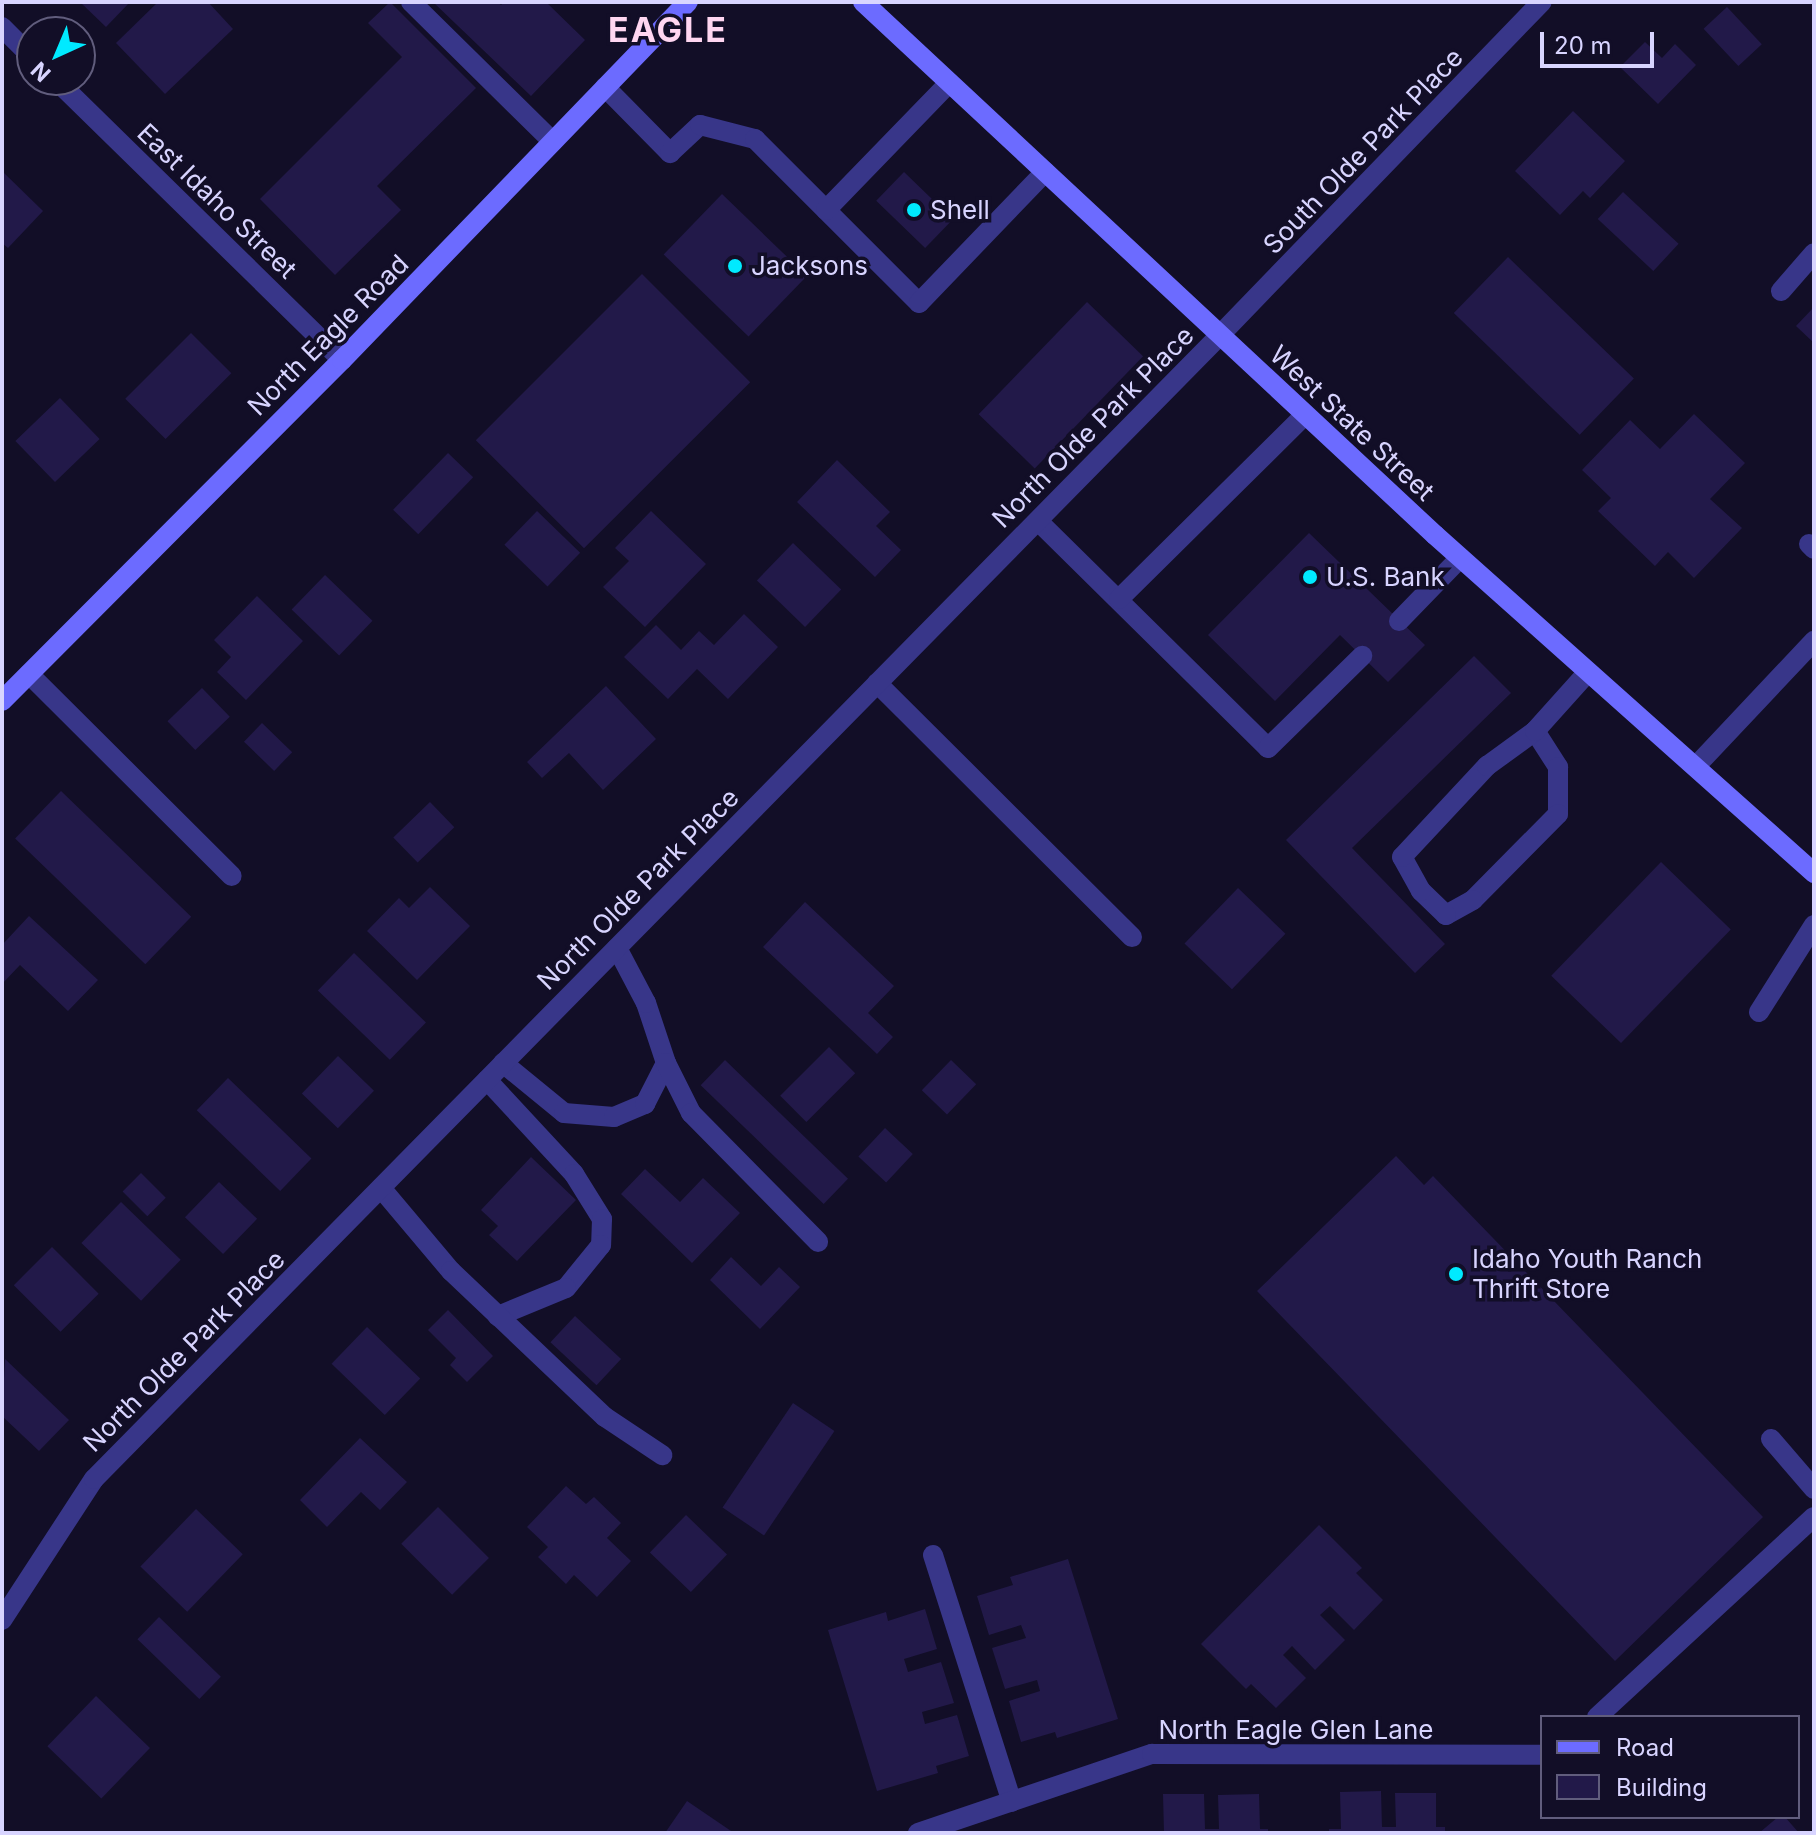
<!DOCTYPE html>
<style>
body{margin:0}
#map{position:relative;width:1816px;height:1835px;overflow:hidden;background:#120e27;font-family:Inter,sans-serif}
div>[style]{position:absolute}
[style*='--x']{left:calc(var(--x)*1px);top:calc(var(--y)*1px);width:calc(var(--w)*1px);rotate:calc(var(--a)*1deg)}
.building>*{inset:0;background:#221949;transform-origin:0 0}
.lane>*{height:20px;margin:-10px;padding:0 10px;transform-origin:10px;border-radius:10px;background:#383689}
.street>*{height:20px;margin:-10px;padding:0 10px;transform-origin:10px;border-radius:10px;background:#383689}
.secondary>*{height:20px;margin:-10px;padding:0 10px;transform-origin:10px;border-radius:10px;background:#6c6bff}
.dots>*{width:22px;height:22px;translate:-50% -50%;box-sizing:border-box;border:4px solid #120e27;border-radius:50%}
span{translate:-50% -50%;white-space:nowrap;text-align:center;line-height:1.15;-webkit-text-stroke:7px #120e27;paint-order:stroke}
.street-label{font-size:26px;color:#d8d4ff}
.poi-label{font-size:26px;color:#d8d4ff}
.left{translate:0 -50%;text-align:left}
.district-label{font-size:34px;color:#ffd6f1;font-weight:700;letter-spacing:2px}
.frame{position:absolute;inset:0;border:4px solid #d8d4ff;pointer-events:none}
.legend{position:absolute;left:1540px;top:1715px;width:260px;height:104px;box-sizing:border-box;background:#120e27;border:2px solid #615d7d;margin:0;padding:10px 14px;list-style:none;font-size:24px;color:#d8d4ff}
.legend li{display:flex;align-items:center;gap:16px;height:40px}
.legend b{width:40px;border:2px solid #615d7d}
.north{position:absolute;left:16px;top:16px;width:80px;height:80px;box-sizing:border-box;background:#120e27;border:2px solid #615d7d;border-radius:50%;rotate:224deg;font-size:22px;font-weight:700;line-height:32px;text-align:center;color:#d8d4ff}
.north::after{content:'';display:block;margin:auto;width:28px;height:36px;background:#00eaff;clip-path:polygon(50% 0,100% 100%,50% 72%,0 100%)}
.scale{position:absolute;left:1540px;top:32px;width:114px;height:36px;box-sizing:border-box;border:4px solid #d8d4ff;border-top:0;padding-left:10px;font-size:24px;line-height:28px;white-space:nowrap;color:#d8d4ff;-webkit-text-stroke:6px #120e27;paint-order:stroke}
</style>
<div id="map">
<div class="building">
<div style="clip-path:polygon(80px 2px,130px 2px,106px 27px)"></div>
<div style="clip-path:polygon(158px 2px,208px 2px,233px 29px,165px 94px,116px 43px)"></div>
<div style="clip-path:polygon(390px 2px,476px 88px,377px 186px,401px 210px,335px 275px,260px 199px,402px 57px,368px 23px)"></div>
<div style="clip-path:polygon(433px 2px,497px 2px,501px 5px,504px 2px,546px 2px,585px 40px,531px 96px)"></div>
<div style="left:1727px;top:7px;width:51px;height:32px;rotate:47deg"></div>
<div style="clip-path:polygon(1645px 42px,1662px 58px,1675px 44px,1696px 65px,1658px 104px,1620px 67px)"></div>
<div style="clip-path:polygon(1573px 111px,1625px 161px,1590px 198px,1583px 191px,1560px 215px,1515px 171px)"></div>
<div style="clip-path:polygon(2px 171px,43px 211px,8px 248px,2px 243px)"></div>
<div style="left:904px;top:172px;width:68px;height:40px;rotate:44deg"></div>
<div style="left:1623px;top:192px;width:76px;height:37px;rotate:43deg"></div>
<div style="left:722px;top:194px;width:118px;height:84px;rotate:44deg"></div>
<div style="left:1508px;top:257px;width:175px;height:78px;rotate:44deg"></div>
<div style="left:642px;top:274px;width:153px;height:235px;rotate:45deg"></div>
<div style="left:1087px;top:302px;width:78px;height:156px;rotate:44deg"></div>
<div style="clip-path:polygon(1814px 307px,1814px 343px,1796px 326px)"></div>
<div style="left:191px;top:333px;width:57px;height:93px;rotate:45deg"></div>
<div style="left:60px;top:398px;width:57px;height:62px;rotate:46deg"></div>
<div style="clip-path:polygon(1694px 414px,1745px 463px,1710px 499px,1742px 528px,1694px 578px,1668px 552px,1655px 566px,1598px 511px,1611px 498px,1582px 470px,1630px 420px,1660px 449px)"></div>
<div style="left:448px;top:453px;width:35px;height:79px;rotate:44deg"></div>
<div style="clip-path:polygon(837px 460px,890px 512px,876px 526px,901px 550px,875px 577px,797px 502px)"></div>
<div style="left:537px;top:511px;width:60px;height:47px;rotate:44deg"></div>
<div style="clip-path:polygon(651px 511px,706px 564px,645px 627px,603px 587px,629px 561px,615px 548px)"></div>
<div style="clip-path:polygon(1309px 533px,1425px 645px,1388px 682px,1340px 635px,1275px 701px,1208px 635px)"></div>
<div style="left:793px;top:543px;width:67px;height:52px;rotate:44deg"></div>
<div style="left:325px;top:575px;width:66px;height:48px;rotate:44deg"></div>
<div style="clip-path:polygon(257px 596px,303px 641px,246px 700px,217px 672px,231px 657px,214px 640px)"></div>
<div style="clip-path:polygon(744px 614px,778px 647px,728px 699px,697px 669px,668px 699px,624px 657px,656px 625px,681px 650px,699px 631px,714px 645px)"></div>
<div style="clip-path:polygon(1474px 656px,1511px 693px,1352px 848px,1445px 944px,1415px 973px,1286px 840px)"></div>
<div style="clip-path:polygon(606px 686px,656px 739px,603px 790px,569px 753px,542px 778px,527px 762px)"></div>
<div style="left:202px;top:688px;width:40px;height:48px;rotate:46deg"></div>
<div style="left:262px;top:723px;width:42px;height:26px;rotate:44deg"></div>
<div style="left:61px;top:791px;width:181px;height:66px;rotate:44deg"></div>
<div style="left:430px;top:802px;width:35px;height:51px;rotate:46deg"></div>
<div style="left:1661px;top:862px;width:97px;height:158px;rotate:44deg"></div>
<div style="clip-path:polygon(430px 887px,470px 926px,417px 980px,367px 931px,399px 898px,409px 908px)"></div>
<div style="left:1238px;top:888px;width:66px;height:77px;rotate:44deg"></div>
<div style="clip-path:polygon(805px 902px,894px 986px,868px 1013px,893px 1037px,877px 1054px,763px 947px)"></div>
<div style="clip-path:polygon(29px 916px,98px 980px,68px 1011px,20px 965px,2px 984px,2px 945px)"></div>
<div style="left:354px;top:953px;width:100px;height:52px;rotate:44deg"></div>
<div style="left:829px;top:1047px;width:37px;height:69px;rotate:45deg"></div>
<div style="left:338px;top:1056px;width:50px;height:52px;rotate:44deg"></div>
<div style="left:725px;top:1060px;width:171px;height:35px;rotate:44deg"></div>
<div style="left:951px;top:1060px;width:35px;height:42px;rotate:44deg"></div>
<div style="left:228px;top:1078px;width:116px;height:45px;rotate:44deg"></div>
<div style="left:885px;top:1128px;width:38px;height:39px;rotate:43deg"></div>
<div style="clip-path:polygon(1396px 1156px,1424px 1185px,1433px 1176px,1763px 1517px,1615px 1661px,1257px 1291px)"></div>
<div style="clip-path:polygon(531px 1157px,576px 1200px,517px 1261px,489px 1235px,498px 1226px,481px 1210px)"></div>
<div style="clip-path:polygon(645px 1169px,680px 1202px,703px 1178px,740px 1213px,692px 1263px,621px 1194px)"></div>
<div style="left:141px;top:1173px;width:35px;height:26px;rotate:45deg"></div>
<div style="left:219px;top:1182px;width:53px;height:49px;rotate:44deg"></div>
<div style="left:121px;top:1202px;width:83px;height:57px;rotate:44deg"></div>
<div style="left:52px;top:1247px;width:66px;height:54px;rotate:45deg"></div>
<div style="clip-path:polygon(731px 1257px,761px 1286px,779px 1267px,800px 1287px,760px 1329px,710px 1280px)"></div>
<div style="clip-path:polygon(448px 1310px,493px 1356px,467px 1382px,450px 1365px,456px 1358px,428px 1330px)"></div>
<div style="left:575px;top:1316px;width:63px;height:36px;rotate:43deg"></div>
<div style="left:367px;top:1327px;width:74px;height:51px;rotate:44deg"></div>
<div style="clip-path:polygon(5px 1359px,69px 1420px,39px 1451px,2px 1416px)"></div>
<div style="left:793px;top:1403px;width:50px;height:126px;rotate:34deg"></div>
<div style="clip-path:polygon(360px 1438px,407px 1482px,380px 1510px,361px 1492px,327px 1527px,300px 1500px)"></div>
<div style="clip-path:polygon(566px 1486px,586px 1504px,594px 1497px,621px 1523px,607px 1538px,631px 1561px,597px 1597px,574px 1575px,566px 1584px,538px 1557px,548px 1547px,527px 1527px)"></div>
<div style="left:438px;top:1507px;width:72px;height:52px;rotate:45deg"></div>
<div style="left:196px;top:1509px;width:65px;height:80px;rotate:44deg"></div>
<div style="left:686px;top:1515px;width:57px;height:52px;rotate:44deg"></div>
<div style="clip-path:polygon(1319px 1525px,1362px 1568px,1356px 1573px,1383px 1600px,1354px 1630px,1330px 1606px,1320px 1615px,1345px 1640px,1315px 1670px,1292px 1646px,1283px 1655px,1306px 1678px,1276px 1708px,1251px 1684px,1246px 1689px,1201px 1644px)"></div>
<div style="clip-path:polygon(1068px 1559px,1118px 1719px,1057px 1738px,1055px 1732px,1021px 1742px,1009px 1701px,1040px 1691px,1037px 1680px,1005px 1689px,992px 1648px,1026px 1638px,1021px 1625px,989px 1635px,977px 1596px,1013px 1585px,1010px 1577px)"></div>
<div style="clip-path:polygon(925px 1609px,937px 1649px,904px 1659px,908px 1672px,941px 1662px,954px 1703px,922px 1712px,925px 1724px,957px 1715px,969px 1756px,936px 1766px,938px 1773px,877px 1791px,828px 1630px,886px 1612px,888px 1621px)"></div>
<div style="left:159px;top:1617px;width:86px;height:31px;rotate:44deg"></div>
<div style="left:96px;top:1696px;width:75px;height:70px;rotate:44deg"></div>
<div style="clip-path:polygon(1381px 1791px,1382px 1827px,1396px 1827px,1395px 1793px,1436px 1793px,1436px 1827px,1445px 1827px,1445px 1833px,1329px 1833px,1329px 1829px,1341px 1829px,1340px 1792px)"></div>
<div style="clip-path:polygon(1163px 1794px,1204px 1794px,1205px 1829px,1219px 1829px,1218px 1795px,1259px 1794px,1260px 1829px,1268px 1829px,1268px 1833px,1164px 1833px)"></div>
<div style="clip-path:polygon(687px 1801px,734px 1833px,665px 1833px)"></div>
<div style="clip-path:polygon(1778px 1817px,1785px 1817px,1799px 1833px,1759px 1833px)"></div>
</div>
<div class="lane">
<div style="--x:411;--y:2;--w:199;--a:44.6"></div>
<div style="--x:605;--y:87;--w:93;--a:45.4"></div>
<div style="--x:670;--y:153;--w:41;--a:-43"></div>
<div style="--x:700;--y:125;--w:57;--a:14.3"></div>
<div style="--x:755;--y:139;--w:232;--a:45"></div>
<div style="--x:919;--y:303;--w:182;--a:-46.1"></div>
<div style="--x:826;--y:210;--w:177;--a:-45.9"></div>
<div style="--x:1781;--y:291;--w:50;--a:-49"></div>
<div style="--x:1038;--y:521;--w:323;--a:44.6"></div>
<div style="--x:1268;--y:748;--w:132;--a:-44.4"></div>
<div style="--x:1809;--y:544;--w:7;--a:45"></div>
<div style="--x:1119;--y:599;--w:262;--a:-44.7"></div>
<div style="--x:1399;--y:621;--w:88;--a:-45.9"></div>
<div style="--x:29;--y:674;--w:286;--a:44.9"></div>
<div style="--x:877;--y:683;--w:360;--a:44.9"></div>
<div style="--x:1535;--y:731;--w:43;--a:57.4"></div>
<div style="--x:1558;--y:767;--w:47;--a:90"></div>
<div style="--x:1558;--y:814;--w:121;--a:134.7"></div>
<div style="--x:1473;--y:900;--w:31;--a:151"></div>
<div style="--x:1446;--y:915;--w:35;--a:-136"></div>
<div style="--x:1421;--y:891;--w:39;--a:-119"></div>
<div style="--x:1402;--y:857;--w:125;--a:-47"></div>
<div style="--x:1487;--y:766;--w:59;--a:-36.1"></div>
<div style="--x:1535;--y:731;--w:79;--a:-48.1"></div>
<div style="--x:1759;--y:1012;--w:103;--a:-57.7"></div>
<div style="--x:503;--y:1063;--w:79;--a:39.3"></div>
<div style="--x:564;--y:1113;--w:50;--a:4.6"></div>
<div style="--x:614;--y:1117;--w:34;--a:-23"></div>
<div style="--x:645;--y:1104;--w:46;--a:-62.9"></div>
<div style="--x:666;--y:1063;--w:63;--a:-108.4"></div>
<div style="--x:646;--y:1003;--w:62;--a:-117.8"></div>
<div style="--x:666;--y:1063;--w:56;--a:63.4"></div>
<div style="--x:691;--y:1113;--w:181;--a:45.4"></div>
<div style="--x:487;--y:1080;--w:128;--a:47.2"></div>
<div style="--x:574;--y:1174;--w:53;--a:58.1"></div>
<div style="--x:602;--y:1219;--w:26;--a:92"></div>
<div style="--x:601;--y:1245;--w:55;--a:129.1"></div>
<div style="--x:566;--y:1288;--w:74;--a:157.6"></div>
<div style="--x:381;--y:1188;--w:109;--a:49.9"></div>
<div style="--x:451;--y:1271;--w:212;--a:43.5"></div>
<div style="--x:605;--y:1417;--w:69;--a:33.7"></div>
<div style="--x:1771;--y:1439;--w:66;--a:49.3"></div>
<div style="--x:933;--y:1555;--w:259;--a:72.3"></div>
<div style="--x:2;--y:1620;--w:168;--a:-56.9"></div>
</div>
<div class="street">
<div style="--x:2;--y:27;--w:42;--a:45"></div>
<div style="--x:56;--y:80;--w:400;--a:44.4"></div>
<div style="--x:1696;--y:766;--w:172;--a:-46.7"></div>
<div style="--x:94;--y:1479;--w:1605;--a:-45.45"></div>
<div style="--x:1220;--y:335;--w:463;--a:-46"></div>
<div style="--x:1597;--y:1717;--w:295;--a:-42.7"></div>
<div style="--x:918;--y:1833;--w:247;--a:-18.7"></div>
<div style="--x:1152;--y:1754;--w:390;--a:0.1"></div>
</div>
<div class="secondary">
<div style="--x:863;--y:2;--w:782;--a:42.98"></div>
<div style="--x:1435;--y:535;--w:508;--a:41.73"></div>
<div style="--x:2;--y:701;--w:482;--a:-45.1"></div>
<div style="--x:342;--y:360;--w:498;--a:-46"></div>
</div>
<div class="dots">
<div style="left:914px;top:210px;background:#00eaff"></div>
<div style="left:735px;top:266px;background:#00eaff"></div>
<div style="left:1310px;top:577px;background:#00eaff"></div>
<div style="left:1456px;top:1274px;background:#00eaff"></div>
</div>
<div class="street-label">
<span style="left:1363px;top:151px;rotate:-46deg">South Olde Park Place</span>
<span style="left:217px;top:201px;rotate:44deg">East Idaho Street</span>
<span style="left:328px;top:335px;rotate:-45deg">North Eagle Road</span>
<span style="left:1352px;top:423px;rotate:43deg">West State Street</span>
<span style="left:1093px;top:427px;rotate:-45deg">North Olde Park Place</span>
<span style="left:638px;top:889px;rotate:-45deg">North Olde Park Place</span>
<span style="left:184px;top:1351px;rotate:-45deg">North Olde Park Place</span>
<span style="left:1296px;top:1730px">North Eagle Glen Lane</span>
</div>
<div class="poi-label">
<span class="left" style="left:930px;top:210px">Shell</span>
<span class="left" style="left:751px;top:266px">Jacksons</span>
<span class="left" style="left:1326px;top:577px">U.S. Bank</span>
<span class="left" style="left:1472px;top:1274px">Idaho Youth Ranch<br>Thrift Store</span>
</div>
<div class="district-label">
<span style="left:668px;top:30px">EAGLE</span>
</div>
<div class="frame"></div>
<ul class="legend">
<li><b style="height:10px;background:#6c6bff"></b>Road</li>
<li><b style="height:22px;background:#221949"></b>Building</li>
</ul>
<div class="north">N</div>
<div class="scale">20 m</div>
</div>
